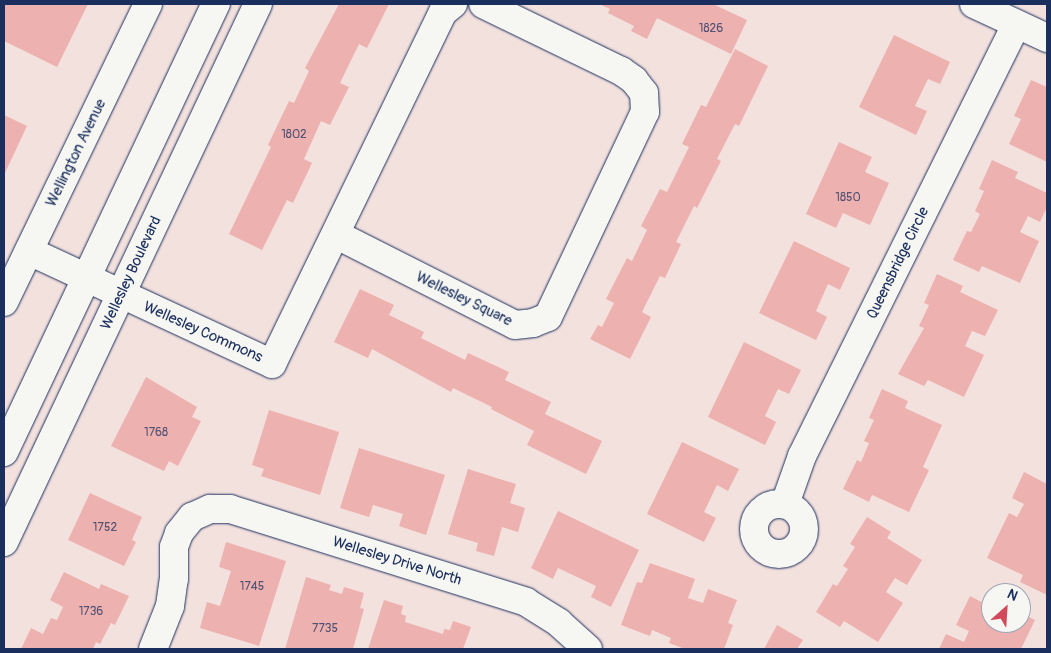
<!DOCTYPE html>
<style>
body{margin:0}
#map{position:relative;width:1051px;height:653px;overflow:hidden;background:#f3e1de;font-family:Pangolin,sans-serif}
div>[style]{position:absolute}
[style*='--x']{left:calc(var(--x)*1px);top:calc(var(--y)*1px);width:calc(var(--w)*1px);rotate:calc(var(--a)*1deg)}
.building>*{inset:0;background:#edb1af}
.roads{filter:drop-shadow(0 0 1px #1b2f5e) drop-shadow(0 0 1px #1b2f5e)}
.street>*{height:28px;margin:-14px;padding:0 14px;transform-origin:14px;border-radius:14px;background:#f6f6f2}
.street>.ring{margin:-14px;padding:0;box-sizing:content-box;background:none;border:28px solid #f6f6f2;border-radius:50%}
span{translate:-50% -50%;white-space:nowrap;text-align:center;line-height:1.15;-webkit-text-stroke:5px #f6f6f2;paint-order:stroke}
.number-label{font-size:12px;color:#505072}
.number-label span{-webkit-text-stroke-width:0}
.street-label{font-size:15px;color:#1b2f5e}
.frame{position:absolute;inset:0;border:5px solid #1b2f5e;pointer-events:none}
.north{position:absolute;left:981px;top:583px;width:50px;height:50px;box-sizing:border-box;background:#f6f6f2;border:1px solid #9ea6b7;border-radius:50%;rotate:26deg;font-size:14px;font-weight:700;line-height:20px;text-align:center;color:#1b2f5e}
.north::after{content:'';display:block;margin:auto;width:18px;height:22px;background:#d1495b;clip-path:polygon(50% 0,100% 100%,50% 72%,0 100%)}
</style>
<div id="map">
<div class="building">
<div style="clip-path:polygon(4px 4px,88px 4px,57px 67px,4px 41px)"></div>
<div style="clip-path:polygon(339px 4px,389px 4px,367px 48px,359px 44px,340px 83px,349px 87px,330px 125px,321px 121px,304px 159px,312px 163px,293px 203px,287px 200px,262px 250px,229px 234px,271px 147px,268px 145px,289px 101px,294px 103px,309px 71px,305px 68px)"></div>
<div style="clip-path:polygon(599px 4px,713px 4px,747px 20px,731px 54px,657px 18px,647px 39px,631px 31px,634px 26px,608px 13px,610px 9px)"></div>
<div style="clip-path:polygon(894px 35px,950px 62px,940px 84px,928px 79px,915px 106px,927px 111px,916px 135px,859px 107px)"></div>
<div style="clip-path:polygon(735px 49px,768px 66px,739px 126px,735px 124px,717px 159px,721px 161px,697px 208px,694px 206px,676px 242px,681px 244px,665px 278px,660px 276px,642px 312px,651px 317px,630px 359px,590px 339px,598px 325px,602px 327px,614px 303px,606px 299px,627px 258px,632px 261px,647px 230px,641px 226px,660px 189px,667px 192px,689px 147px,682px 144px,701px 105px,706px 107px)"></div>
<div style="clip-path:polygon(1031px 80px,1047px 87px,1047px 162px,1009px 144px,1021px 119px,1014px 116px)"></div>
<div style="clip-path:polygon(4px 115px,27px 126px,4px 175px)"></div>
<div style="clip-path:polygon(839px 142px,872px 157px,865px 172px,889px 183px,870px 225px,843px 213px,836px 228px,806px 214px)"></div>
<div style="clip-path:polygon(992px 160px,1018px 172px,1015px 178px,1047px 193px,1047px 207px,1040px 222px,1028px 216px,1020px 232px,1039px 241px,1020px 283px,982px 266px,979px 272px,953px 260px,967px 231px,971px 232px,980px 214px,975px 211px,984px 191px,979px 189px)"></div>
<div style="clip-path:polygon(794px 241px,850px 268px,840px 290px,828px 284px,816px 311px,827px 317px,816px 340px,759px 313px)"></div>
<div style="clip-path:polygon(937px 274px,963px 286px,960px 292px,998px 310px,985px 336px,972px 331px,965px 346px,984px 355px,964px 397px,928px 380px,924px 386px,898px 374px,924px 328px,919px 326px,929px 305px,924px 303px)"></div>
<div style="clip-path:polygon(360px 289px,394px 305px,389px 315px,424px 332px,421px 338px,465px 360px,468px 353px,509px 372px,505px 380px,551px 402px,545px 414px,602px 441px,586px 474px,527px 445px,534px 431px,491px 409px,492px 407px,453px 388px,451px 392px,372px 349px,368px 358px,334px 342px)"></div>
<div style="clip-path:polygon(744px 342px,801px 370px,789px 394px,778px 389px,765px 416px,776px 422px,765px 445px,708px 417px)"></div>
<div style="clip-path:polygon(146px 377px,197px 407px,192px 417px,201px 421px,178px 466px,169px 461px,164px 471px,111px 446px)"></div>
<div style="clip-path:polygon(882px 389px,908px 401px,905px 408px,942px 425px,923px 467px,929px 470px,909px 512px,872px 495px,869px 502px,843px 489px,857px 460px,861px 462px,869px 443px,864px 441px,874px 420px,869px 418px)"></div>
<div style="clip-path:polygon(269px 410px,339px 432px,320px 495px,261px 476px,264px 469px,252px 465px)"></div>
<div style="clip-path:polygon(682px 442px,739px 469px,728px 491px,717px 485px,704px 512px,716px 518px,704px 542px,647px 514px)"></div>
<div style="clip-path:polygon(359px 448px,445px 475px,426px 535px,399px 526px,403px 514px,373px 505px,369px 517px,340px 508px)"></div>
<div style="clip-path:polygon(468px 469px,516px 484px,510px 503px,525px 508px,518px 532px,502px 527px,494px 556px,476px 551px,478px 543px,448px 534px)"></div>
<div style="clip-path:polygon(1024px 472px,1047px 484px,1047px 595px,1020px 582px,1023px 575px,987px 558px,1009px 513px,1017px 517px,1024px 504px,1012px 498px)"></div>
<div style="clip-path:polygon(90px 493px,142px 517px,132px 540px,136px 542px,124px 566px,68px 540px)"></div>
<div style="clip-path:polygon(558px 511px,639px 550px,611px 607px,591px 597px,596px 586px,558px 568px,553px 579px,531px 568px)"></div>
<div style="clip-path:polygon(867px 517px,891px 532px,887px 538px,922px 560px,907px 585px,895px 578px,886px 592px,903px 603px,878px 642px,844px 621px,840px 627px,816px 612px,833px 584px,837px 586px,848px 569px,843px 566px,855px 547px,850px 544px)"></div>
<div style="clip-path:polygon(226px 542px,286px 561px,259px 646px,200px 628px,207px 602px,220px 606px,231px 571px,219px 567px)"></div>
<div style="clip-path:polygon(650px 563px,695px 579px,688px 598px,703px 603px,708px 589px,737px 600px,728px 623px,733px 625px,724px 649px,685px 649px,669px 643px,671px 638px,652px 630px,650px 636px,621px 625px,637px 582px,642px 583px)"></div>
<div style="clip-path:polygon(64px 572px,99px 589px,101px 584px,129px 596px,115px 625px,111px 623px,100px 644px,96px 642px,93px 649px,21px 649px,31px 628px,43px 634px,51px 618px,57px 620px,63px 607px,50px 600px)"></div>
<div style="clip-path:polygon(306px 577px,331px 585px,329px 590px,342px 594px,344px 587px,364px 593px,360px 608px,364px 609px,353px 649px,285px 649px)"></div>
<div style="clip-path:polygon(970px 596px,991px 607px,991px 623px,1021px 623px,1021px 613px,1035px 620px,1021px 649px,939px 649px,946px 634px,964px 642px,969px 631px,956px 625px)"></div>
<div style="clip-path:polygon(384px 600px,403px 606px,401px 614px,406px 616px,405px 622px,443px 634px,444px 629px,450px 630px,453px 621px,471px 627px,463px 649px,368px 649px)"></div>
<div style="clip-path:polygon(777px 625px,803px 640px,797px 649px,764px 649px)"></div>
</div>
<div class="roads">
<div class="street">
<div style="--x:974;--y:4;--w:81;--a:25"></div>
<div style="--x:337;--y:235;--w:199;--a:26.8"></div>
<div style="--x:515;--y:325;--w:18;--a:-6"></div>
<div style="--x:533;--y:323;--w:16;--a:-22"></div>
<div style="--x:548;--y:317;--w:227;--a:-64.7"></div>
<div style="--x:645;--y:112;--w:19;--a:-93"></div>
<div style="--x:644;--y:93;--w:16;--a:-128"></div>
<div style="--x:634;--y:80;--w:16;--a:-145"></div>
<div style="--x:621;--y:71;--w:153;--a:-154.1"></div>
<div style="--x:29;--y:251;--w:268;--a:24.9"></div>
<div style="--x:272;--y:364;--w:391;--a:-64.1"></div>
<div style="--x:443;--y:12;--w:13;--a:-39"></div>
<div style="--x:4;--y:302;--w:331;--a:-64.2"></div>
<div style="--x:4;--y:452;--w:496;--a:-64.7"></div>
<div class="ring" style="left:754px;top:504px;width:22px;height:22px"></div>
<div style="--x:785;--y:504;--w:51;--a:-70.5"></div>
<div style="--x:802;--y:456;--w:482;--a:-63.6"></div>
<div style="--x:4;--y:542;--w:595;--a:-64.73"></div>
<div style="--x:153;--y:649;--w:46;--a:-68.4"></div>
<div style="--x:170;--y:606;--w:27;--a:-82"></div>
<div style="--x:174;--y:579;--w:32;--a:-90"></div>
<div style="--x:174;--y:547;--w:15;--a:-70"></div>
<div style="--x:179;--y:533;--w:21;--a:-51"></div>
<div style="--x:192;--y:517;--w:20;--a:-24"></div>
<div style="--x:210;--y:509;--w:20;--a:0"></div>
<div style="--x:230;--y:509;--w:310;--a:17.4"></div>
<div style="--x:526;--y:602;--w:39;--a:32"></div>
<div style="--x:559;--y:623;--w:39;--a:42"></div>
</div>
</div>
<div class="number-label">
<span style="left:711px;top:29px">1826</span>
<span style="left:294px;top:135px">1802</span>
<span style="left:848px;top:198px">1850</span>
<span style="left:156px;top:433px">1768</span>
<span style="left:105px;top:528px">1752</span>
<span style="left:252px;top:587px">1745</span>
<span style="left:91px;top:612px">1736</span>
<span style="left:325px;top:629px">7735</span>
</div>
<div class="street-label">
<span style="left:76px;top:153px;rotate:-64deg">Wellington Avenue</span>
<span style="left:898px;top:263px;rotate:-64deg">Queensbridge Circle</span>
<span style="left:131px;top:273px;rotate:-65deg">Wellesley Boulevard</span>
<span style="left:464px;top:299px;rotate:26deg">Wellesley Square</span>
<span style="left:203px;top:332px;rotate:24deg">Wellesley Commons</span>
<span style="left:397px;top:561px;rotate:17deg">Wellesley Drive North</span>
</div>
<div class="frame"></div>
<div class="north">N</div>
</div>
